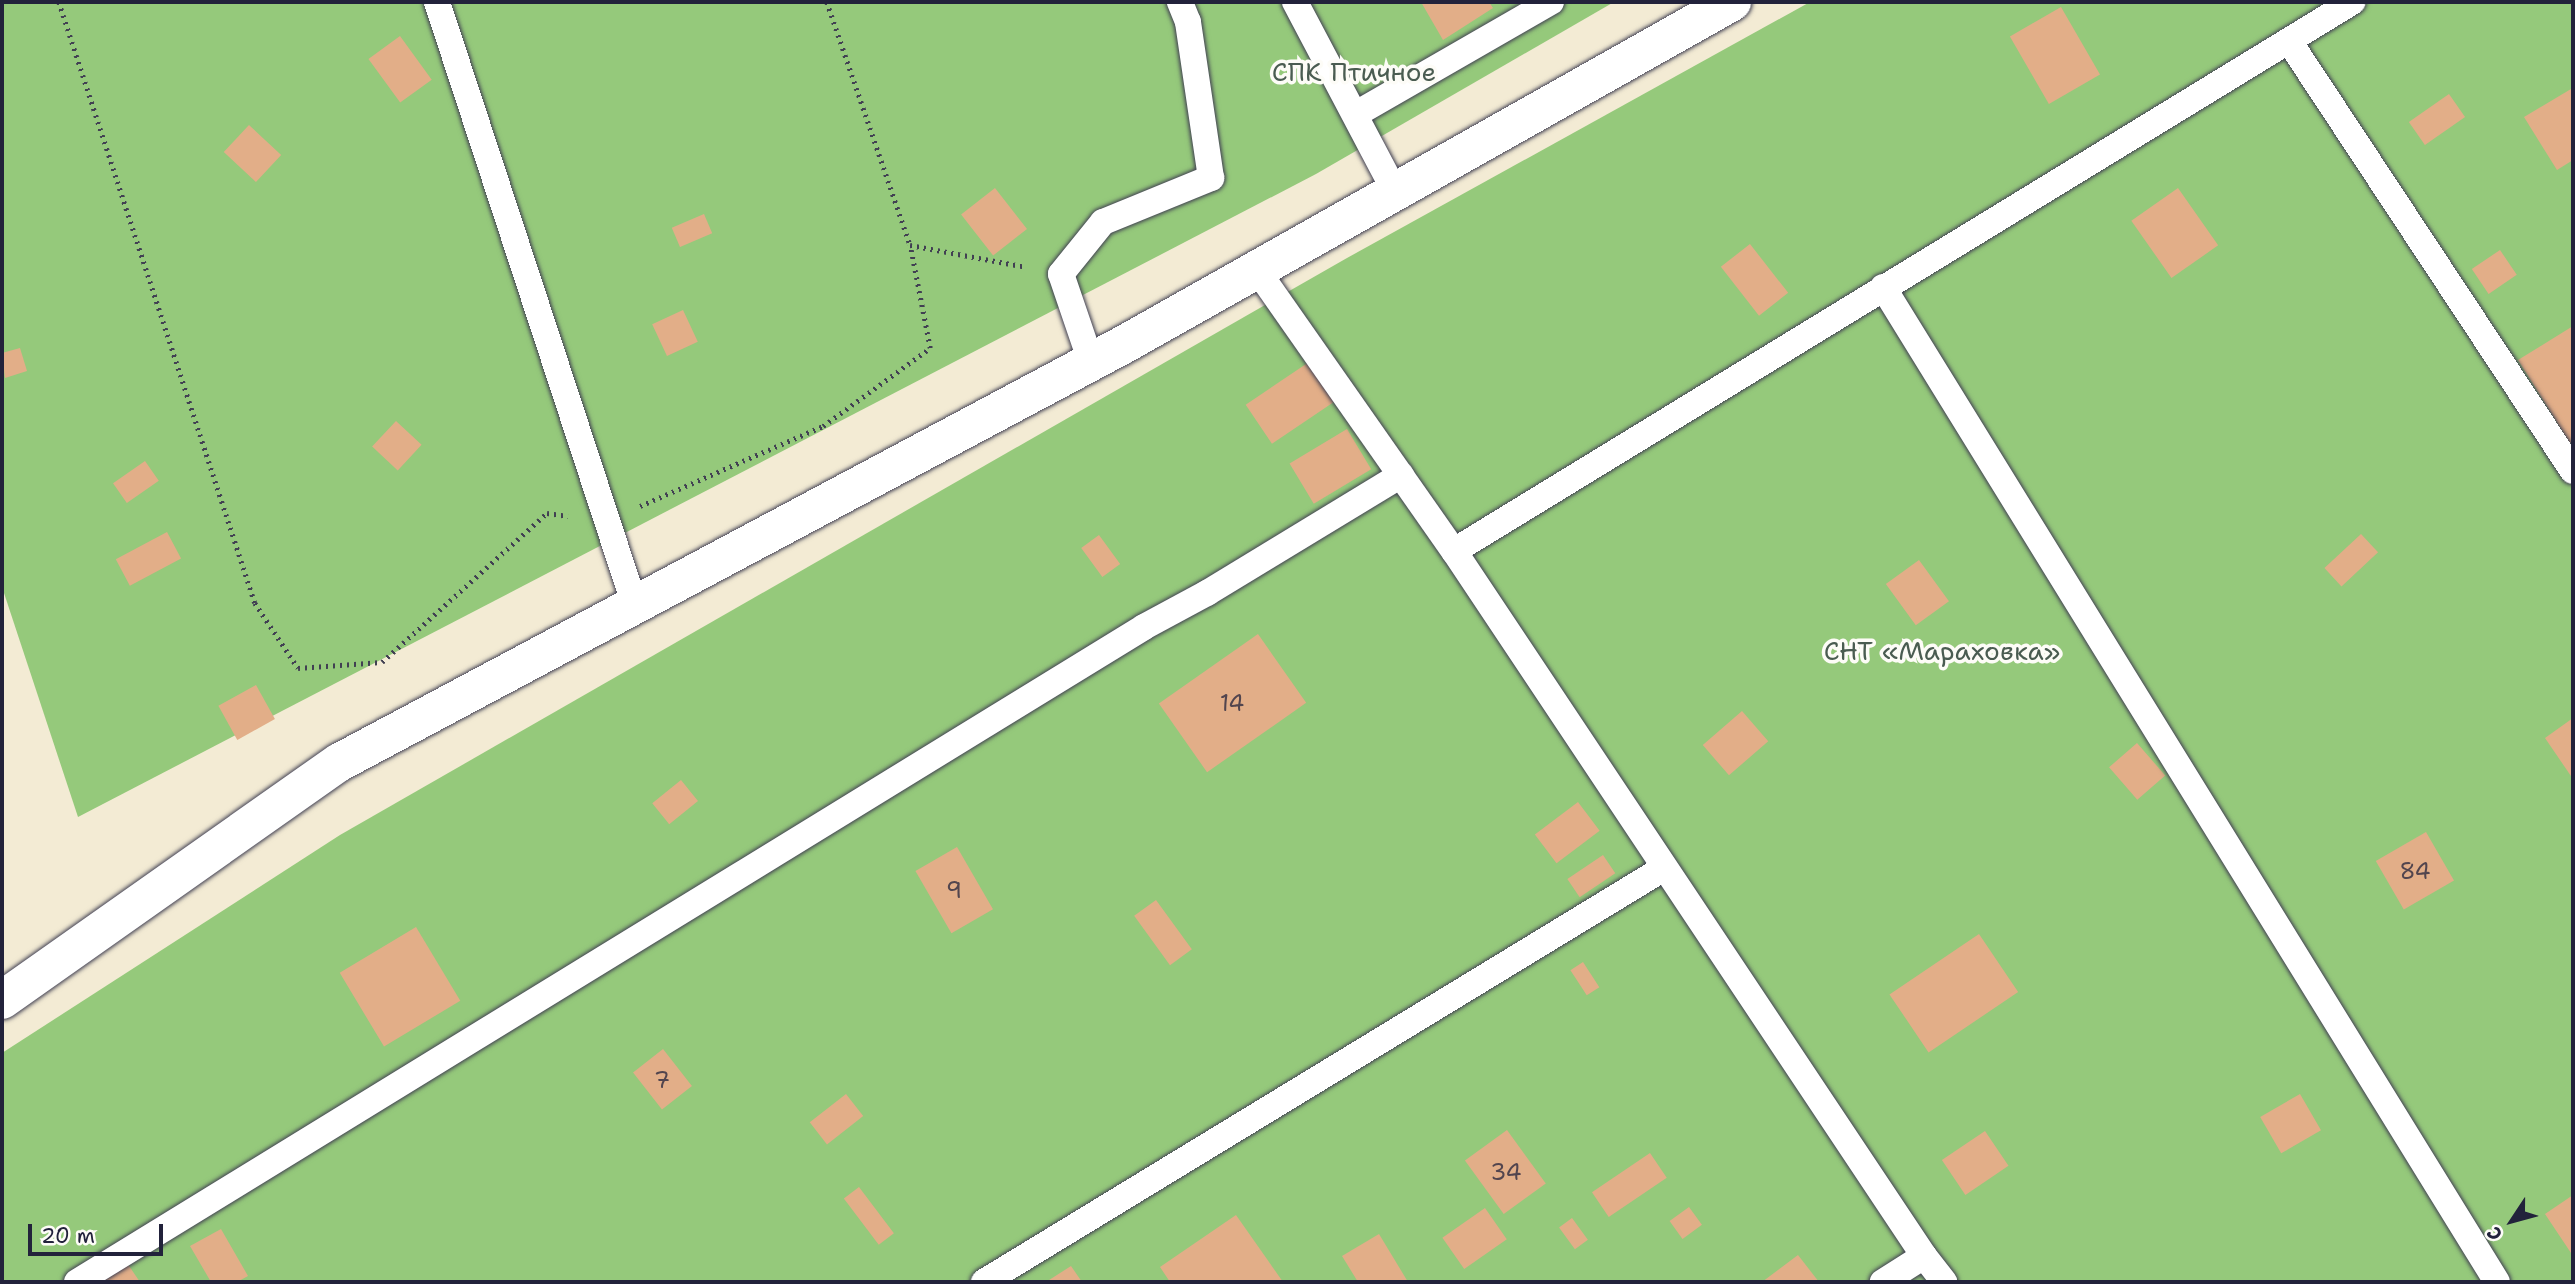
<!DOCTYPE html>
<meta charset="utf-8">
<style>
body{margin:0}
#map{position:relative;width:2575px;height:1284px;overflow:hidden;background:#f3ebd4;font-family:"Shantell Sans",sans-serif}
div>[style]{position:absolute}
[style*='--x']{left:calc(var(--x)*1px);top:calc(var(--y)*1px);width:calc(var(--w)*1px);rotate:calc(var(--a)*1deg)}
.green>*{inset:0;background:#95c97b}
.building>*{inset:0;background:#e2ae88;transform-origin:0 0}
.path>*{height:4.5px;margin-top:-2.25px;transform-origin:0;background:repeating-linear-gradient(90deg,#414052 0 2px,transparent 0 7px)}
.roads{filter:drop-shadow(0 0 2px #414052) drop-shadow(0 0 2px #414052)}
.lane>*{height:26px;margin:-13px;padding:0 13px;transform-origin:13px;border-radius:13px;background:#fff}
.street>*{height:38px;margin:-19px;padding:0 19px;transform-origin:19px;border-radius:19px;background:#fff}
span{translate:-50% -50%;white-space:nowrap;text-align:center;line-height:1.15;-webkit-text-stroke:7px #fdfcf7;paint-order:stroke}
.number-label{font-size:23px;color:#52454e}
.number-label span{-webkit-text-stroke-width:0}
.park-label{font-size:26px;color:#4a5c51}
.frame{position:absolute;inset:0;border:4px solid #22223b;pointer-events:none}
.north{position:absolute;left:2477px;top:1186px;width:70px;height:70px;-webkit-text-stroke:5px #fdfcf7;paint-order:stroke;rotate:234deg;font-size:19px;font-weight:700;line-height:28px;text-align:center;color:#22223b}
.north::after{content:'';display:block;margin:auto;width:24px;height:32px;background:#22223b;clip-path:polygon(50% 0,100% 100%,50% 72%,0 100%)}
.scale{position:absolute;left:28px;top:1224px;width:135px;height:32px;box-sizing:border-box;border:4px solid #22223b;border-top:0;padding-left:9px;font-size:21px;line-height:24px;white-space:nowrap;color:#22223b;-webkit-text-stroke:5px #fdfcf7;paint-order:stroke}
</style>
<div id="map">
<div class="green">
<div style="clip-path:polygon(2px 2px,1614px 2px,1316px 174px,78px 817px,2px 587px)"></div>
<div style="clip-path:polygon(1810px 2px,2573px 2px,2573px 1282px,2px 1282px,2px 1053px,340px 835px,1347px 258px)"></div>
</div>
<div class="building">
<div style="clip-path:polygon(1421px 2px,1489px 2px,1493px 8px,1443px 40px)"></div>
<div style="left:2061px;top:7px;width:78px;height:59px;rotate:60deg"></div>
<div style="left:400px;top:36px;width:54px;height:39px;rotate:54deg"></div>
<div style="clip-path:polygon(2571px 89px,2573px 160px,2557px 170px,2524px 117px)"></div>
<div style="left:2449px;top:94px;width:28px;height:49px;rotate:55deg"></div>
<div style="left:249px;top:125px;width:44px;height:37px;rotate:43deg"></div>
<div style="left:995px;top:188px;width:52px;height:43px;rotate:52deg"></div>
<div style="left:2178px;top:188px;width:70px;height:57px;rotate:55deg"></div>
<div style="left:704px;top:214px;width:21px;height:35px;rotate:67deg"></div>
<div style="left:1750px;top:244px;width:62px;height:37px;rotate:52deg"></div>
<div style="left:2500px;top:250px;width:30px;height:34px;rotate:56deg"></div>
<div style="left:683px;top:310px;width:35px;height:34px;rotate:65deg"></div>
<div style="clip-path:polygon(2573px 326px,2573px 441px,2570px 443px,2518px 360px)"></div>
<div style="clip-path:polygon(20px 348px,27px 371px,5px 378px,2px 353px)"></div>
<div style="left:1312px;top:360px;width:47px;height:80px;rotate:56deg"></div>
<div style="left:396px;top:421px;width:35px;height:35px;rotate:43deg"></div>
<div style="left:1347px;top:429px;width:47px;height:67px;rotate:59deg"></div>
<div style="left:145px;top:461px;width:24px;height:39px;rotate:55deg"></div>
<div style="left:167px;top:532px;width:30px;height:58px;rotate:62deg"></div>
<div style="left:2361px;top:534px;width:25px;height:50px;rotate:47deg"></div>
<div style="left:1099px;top:535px;width:36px;height:22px;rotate:54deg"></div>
<div style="left:1919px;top:560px;width:51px;height:41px;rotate:54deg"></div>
<div style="left:1258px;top:634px;width:84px;height:121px;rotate:55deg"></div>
<div style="left:256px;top:685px;width:39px;height:43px;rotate:61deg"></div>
<div style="left:1742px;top:711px;width:40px;height:52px;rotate:49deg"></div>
<div style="clip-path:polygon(2573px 718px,2573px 779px,2545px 738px)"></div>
<div style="left:2137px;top:743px;width:43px;height:37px;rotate:49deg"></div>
<div style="left:681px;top:780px;width:27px;height:37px;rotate:51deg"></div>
<div style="left:1578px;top:802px;width:36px;height:54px;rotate:53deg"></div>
<div style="left:2426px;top:832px;width:56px;height:58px;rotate:60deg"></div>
<div style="left:957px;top:847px;width:72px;height:48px;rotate:60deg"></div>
<div style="left:1603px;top:855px;width:22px;height:43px;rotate:56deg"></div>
<div style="left:1156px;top:900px;width:61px;height:27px;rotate:54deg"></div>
<div style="left:416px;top:927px;width:86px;height:89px;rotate:59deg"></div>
<div style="left:1979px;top:934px;width:70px;height:108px;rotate:56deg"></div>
<div style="left:1583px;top:962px;width:30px;height:15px;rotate:57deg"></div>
<div style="left:663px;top:1049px;width:47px;height:38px;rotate:52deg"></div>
<div style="left:846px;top:1094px;width:28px;height:46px;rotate:52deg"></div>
<div style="left:2300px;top:1094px;width:42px;height:46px;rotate:60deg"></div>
<div style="left:1507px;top:1130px;width:66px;height:52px;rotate:54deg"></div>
<div style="left:1985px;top:1131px;width:42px;height:52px;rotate:56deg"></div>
<div style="left:1650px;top:1153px;width:30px;height:70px;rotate:56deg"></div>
<div style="left:859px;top:1187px;width:58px;height:19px;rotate:53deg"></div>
<div style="clip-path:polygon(2573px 1195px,2573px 1256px,2545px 1214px)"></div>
<div style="left:1689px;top:1207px;width:22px;height:24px;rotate:54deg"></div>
<div style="left:1485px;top:1208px;width:38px;height:52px;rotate:55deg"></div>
<div style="clip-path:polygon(1236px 1215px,1283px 1282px,1170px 1282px,1160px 1267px)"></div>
<div style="left:1572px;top:1218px;width:27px;height:16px;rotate:54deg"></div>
<div style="clip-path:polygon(221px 1229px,248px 1276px,237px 1282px,211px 1282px,190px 1246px)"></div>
<div style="clip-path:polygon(1379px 1234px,1408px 1282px,1358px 1282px,1342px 1256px)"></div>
<div style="clip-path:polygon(1798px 1255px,1819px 1282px,1762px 1282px)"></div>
<div style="clip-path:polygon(127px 1263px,140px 1282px,99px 1282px)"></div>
<div style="clip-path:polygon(1071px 1266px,1082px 1282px,1046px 1282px)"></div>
</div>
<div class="path">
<div style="--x:59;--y:2;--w:632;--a:71.94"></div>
<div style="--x:255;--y:603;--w:78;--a:56.5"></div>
<div style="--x:298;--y:668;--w:84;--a:-4.1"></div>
<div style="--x:382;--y:662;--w:222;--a:-42.1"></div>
<div style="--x:547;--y:513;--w:21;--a:8"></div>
<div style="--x:827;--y:2;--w:257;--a:71.1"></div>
<div style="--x:910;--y:245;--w:118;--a:10.7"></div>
<div style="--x:640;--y:506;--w:200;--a:-23.6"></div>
<div style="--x:823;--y:426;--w:132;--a:-36.1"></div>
<div style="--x:930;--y:348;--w:105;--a:-101"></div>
</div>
<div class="roads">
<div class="lane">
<div style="--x:437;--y:2;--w:636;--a:71.85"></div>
<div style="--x:1295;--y:2;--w:215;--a:62.2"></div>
<div style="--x:2289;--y:41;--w:515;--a:56.56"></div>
<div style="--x:1356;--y:114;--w:225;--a:-29.9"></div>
<div style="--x:1257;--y:270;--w:343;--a:55"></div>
<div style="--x:1454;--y:551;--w:847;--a:56.31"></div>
<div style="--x:1924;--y:1256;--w:49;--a:147.6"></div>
<div style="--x:1883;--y:287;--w:1169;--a:58.32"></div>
<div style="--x:1091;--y:362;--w:93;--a:-108.8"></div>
<div style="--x:1061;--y:274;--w:67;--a:-51.1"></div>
<div style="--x:1103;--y:222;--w:117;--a:-22.2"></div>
<div style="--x:1211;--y:178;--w:158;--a:-98.4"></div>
<div style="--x:1188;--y:22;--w:22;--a:-112"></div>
<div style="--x:1454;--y:551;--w:1053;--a:-31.44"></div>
<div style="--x:1924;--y:1256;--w:33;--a:52"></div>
<div style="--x:77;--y:1282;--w:1252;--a:-31.54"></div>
<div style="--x:1144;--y:627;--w:72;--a:-28.4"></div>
<div style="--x:1207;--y:593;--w:227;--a:-31.3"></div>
<div style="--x:984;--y:1282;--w:796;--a:-31.33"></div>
</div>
<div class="street">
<div style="--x:2;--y:1000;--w:413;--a:-35.2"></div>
<div style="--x:340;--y:762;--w:887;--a:-28.04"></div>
<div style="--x:1123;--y:345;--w:699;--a:-29.39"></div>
</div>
</div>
<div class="number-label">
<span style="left:1232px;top:703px">14</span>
<span style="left:2415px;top:871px">84</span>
<span style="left:954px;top:890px">9</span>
<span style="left:662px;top:1080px">7</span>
<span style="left:1506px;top:1172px">34</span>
</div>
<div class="park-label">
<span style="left:1354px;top:72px">СПК Птичное</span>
<span style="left:1942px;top:651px">СНТ «Мараховка»</span>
</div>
<div class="frame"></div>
<div class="north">С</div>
<div class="scale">20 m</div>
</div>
